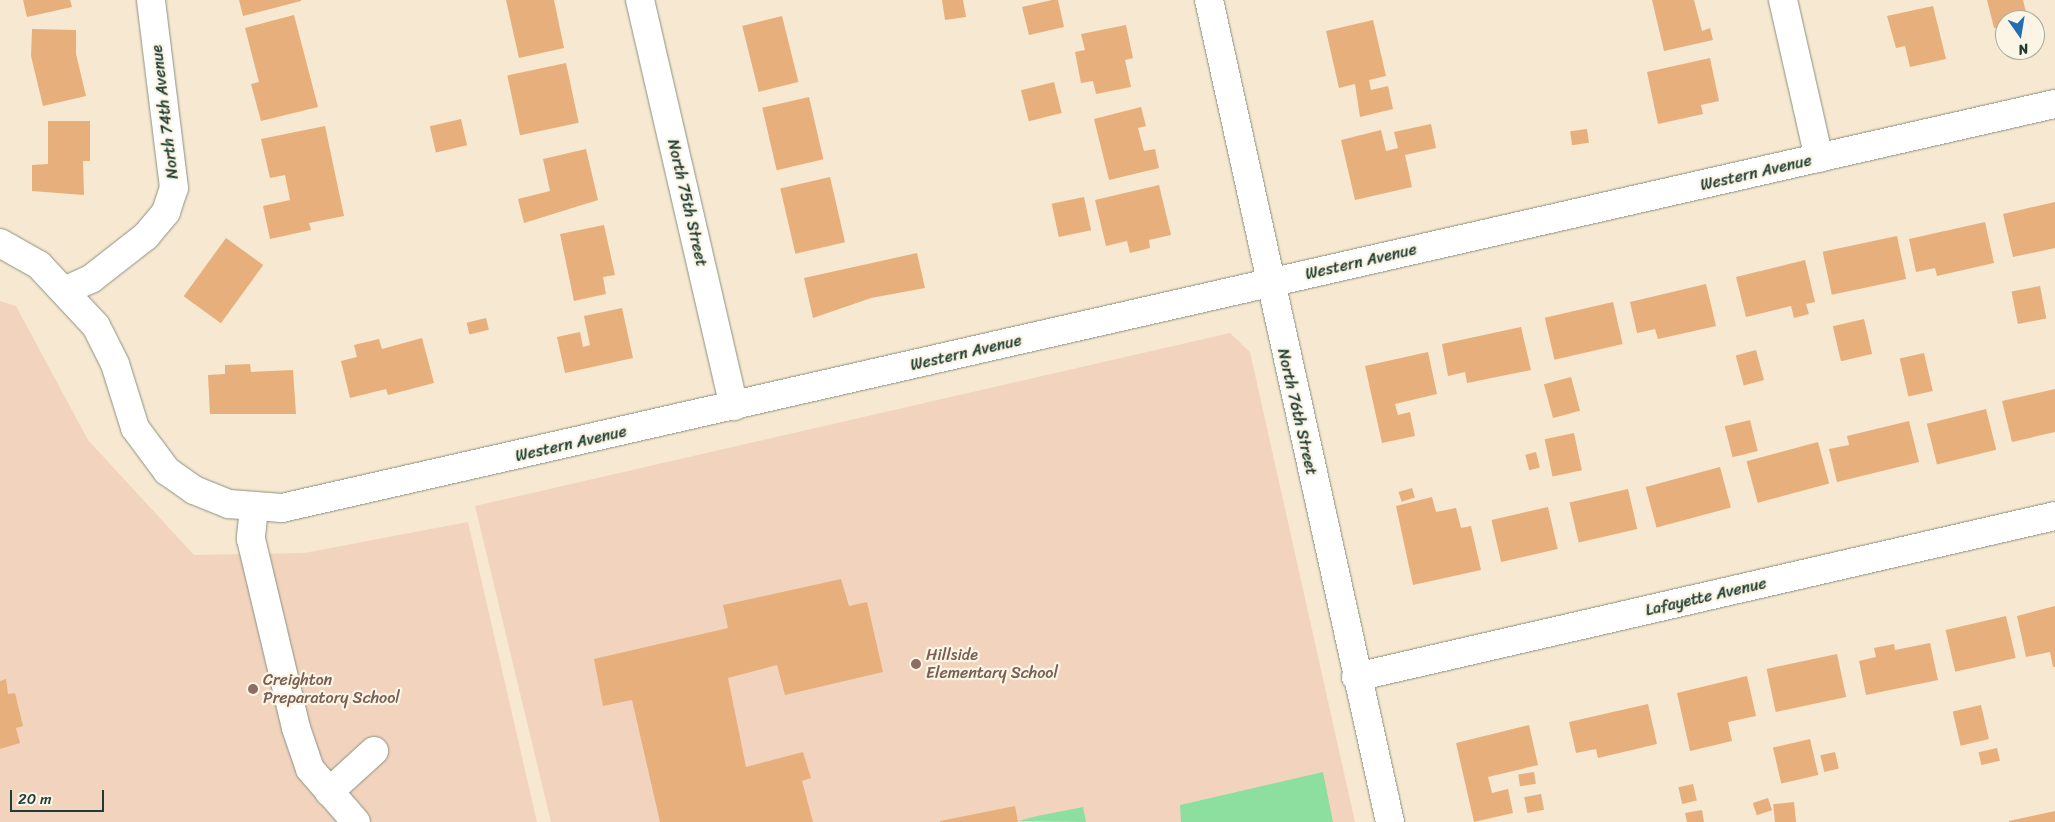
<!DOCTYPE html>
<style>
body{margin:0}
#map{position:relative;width:2055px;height:822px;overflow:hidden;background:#f7e8d1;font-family:Sriracha,sans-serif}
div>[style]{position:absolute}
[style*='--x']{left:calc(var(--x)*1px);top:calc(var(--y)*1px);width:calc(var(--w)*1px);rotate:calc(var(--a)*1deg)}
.built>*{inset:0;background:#f2d4be}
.green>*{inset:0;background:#8ddfa0}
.building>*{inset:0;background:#e7af7b;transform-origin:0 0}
.roads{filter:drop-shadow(0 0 1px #8b9282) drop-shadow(0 0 1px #8b9282)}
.minor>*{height:28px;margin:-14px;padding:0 14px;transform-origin:14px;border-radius:14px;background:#fff}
.dots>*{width:14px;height:14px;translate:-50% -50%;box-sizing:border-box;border:2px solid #fcf5e5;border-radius:50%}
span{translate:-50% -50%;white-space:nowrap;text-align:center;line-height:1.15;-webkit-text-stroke:4.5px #fcf5e5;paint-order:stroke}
.street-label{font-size:16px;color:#1f3d34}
.education-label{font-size:16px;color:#785e54}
.left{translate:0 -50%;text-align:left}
.north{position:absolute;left:1995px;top:10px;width:50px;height:50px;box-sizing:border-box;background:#fcf5e5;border:1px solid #a4ab9e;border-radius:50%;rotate:167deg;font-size:14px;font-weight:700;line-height:20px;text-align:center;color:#1f3d34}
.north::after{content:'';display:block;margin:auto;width:18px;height:22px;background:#1f6fb2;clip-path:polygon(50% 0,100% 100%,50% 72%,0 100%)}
.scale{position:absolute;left:10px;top:790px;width:94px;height:22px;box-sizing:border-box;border:2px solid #1f3d34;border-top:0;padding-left:6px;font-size:15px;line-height:18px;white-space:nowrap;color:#1f3d34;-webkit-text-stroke:4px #fcf5e5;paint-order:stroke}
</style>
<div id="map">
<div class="built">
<div style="clip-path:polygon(0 301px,16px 306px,88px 440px,194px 555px,304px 553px,468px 522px,537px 822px,0 822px)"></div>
<div style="clip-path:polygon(1230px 333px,1250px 352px,1355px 822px,551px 822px,475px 506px)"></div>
</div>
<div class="green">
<div style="clip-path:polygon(1323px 772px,1333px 822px,1181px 822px,1180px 805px)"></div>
<div style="clip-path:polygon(1083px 807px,1086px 822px,1018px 821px,1037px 816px)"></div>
</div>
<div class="building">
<div style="clip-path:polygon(23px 0,70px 0,72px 7px,27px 17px)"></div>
<div style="clip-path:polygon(239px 0,301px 0,301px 1px,243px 16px)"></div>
<div style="clip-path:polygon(506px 0,554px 0,564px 48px,519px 58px)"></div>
<div style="clip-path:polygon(942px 0,963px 0,966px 17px,945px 20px)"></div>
<div style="clip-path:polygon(1052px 0,1058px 0,1064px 27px,1029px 35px,1022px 7px)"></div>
<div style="clip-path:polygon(1652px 0,1694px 0,1702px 31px,1710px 28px,1713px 40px,1664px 51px)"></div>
<div style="clip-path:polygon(1987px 0,2023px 0,2028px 20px,2005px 20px,2005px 26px,1994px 28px)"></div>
<div style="clip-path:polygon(1933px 6px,1946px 59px,1910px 67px,1905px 46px,1896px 48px,1887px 16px)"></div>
<div style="clip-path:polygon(294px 15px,318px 107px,261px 121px,251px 84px,259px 82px,245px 28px)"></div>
<div style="left:782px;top:16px;width:68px;height:41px;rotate:76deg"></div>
<div style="clip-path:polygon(1373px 20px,1386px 76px,1369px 80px,1371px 90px,1388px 86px,1393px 109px,1360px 117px,1355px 84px,1339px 88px,1326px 31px)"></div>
<div style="clip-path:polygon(1126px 25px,1133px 58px,1125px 60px,1131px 87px,1096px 94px,1093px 81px,1081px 83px,1075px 52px,1085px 50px,1081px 34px)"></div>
<div style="clip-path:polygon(32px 29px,76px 30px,76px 54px,86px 96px,43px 106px,31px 56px)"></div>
<div style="clip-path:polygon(1710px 58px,1719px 101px,1701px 105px,1703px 114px,1658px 124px,1647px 72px)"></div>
<div style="left:566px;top:63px;width:61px;height:60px;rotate:78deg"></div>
<div style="left:1054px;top:82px;width:32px;height:34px;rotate:76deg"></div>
<div style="left:809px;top:97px;width:64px;height:48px;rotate:77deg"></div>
<div style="clip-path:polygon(1141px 107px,1146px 126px,1138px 128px,1144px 151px,1155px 149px,1159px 168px,1109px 180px,1094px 119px)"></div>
<div style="left:461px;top:119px;width:27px;height:32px;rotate:77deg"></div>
<div style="clip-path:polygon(48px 121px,90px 121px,90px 161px,83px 161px,84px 195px,32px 191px,32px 165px,48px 164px)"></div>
<div style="clip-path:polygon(1431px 124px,1436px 148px,1405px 155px,1412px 187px,1355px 200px,1341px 140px,1381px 130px,1386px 151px,1398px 148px,1394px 132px)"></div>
<div style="clip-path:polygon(325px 126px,344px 216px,309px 223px,311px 230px,270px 239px,263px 206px,290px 200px,285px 175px,270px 178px,261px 139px)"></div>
<div style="left:1587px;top:129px;width:14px;height:17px;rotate:82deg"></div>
<div style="clip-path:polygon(586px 149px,598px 200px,524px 223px,518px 199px,550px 191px,543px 159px)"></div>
<div style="left:830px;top:177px;width:67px;height:51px;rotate:77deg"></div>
<div style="clip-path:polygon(1159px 185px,1171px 235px,1149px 240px,1150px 248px,1130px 253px,1127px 241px,1106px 246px,1095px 200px)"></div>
<div style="left:1084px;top:197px;width:34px;height:33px;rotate:78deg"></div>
<div style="clip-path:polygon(2055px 202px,2055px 248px,2013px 257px,2003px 214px)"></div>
<div style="clip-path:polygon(1985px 222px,1994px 263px,1937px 276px,1935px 268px,1916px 272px,1909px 239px)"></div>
<div style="clip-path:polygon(604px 225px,615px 275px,603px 277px,606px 294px,574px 301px,560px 234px)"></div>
<div style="left:1897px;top:236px;width:44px;height:76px;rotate:78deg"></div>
<div style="left:226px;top:238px;width:46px;height:72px;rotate:36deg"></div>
<div style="clip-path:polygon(917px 253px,925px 288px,871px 298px,813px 318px,804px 278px)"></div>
<div style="clip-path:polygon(1805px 260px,1815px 302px,1806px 304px,1809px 314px,1794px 318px,1791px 306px,1746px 317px,1736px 277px)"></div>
<div style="clip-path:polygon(1706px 284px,1716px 326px,1658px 339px,1655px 329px,1637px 333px,1630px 302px)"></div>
<div style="left:2040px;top:286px;width:33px;height:29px;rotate:79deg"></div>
<div style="left:1613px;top:302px;width:43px;height:70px;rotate:77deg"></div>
<div style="clip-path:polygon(622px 308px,633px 358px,565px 373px,557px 337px,580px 332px,583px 347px,590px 345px,584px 316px)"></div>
<div style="left:486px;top:318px;width:12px;height:20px;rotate:76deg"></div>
<div style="left:1864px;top:319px;width:36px;height:32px;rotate:77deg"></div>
<div style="clip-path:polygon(1521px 327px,1531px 370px,1467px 383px,1465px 372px,1448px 376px,1442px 344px)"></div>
<div style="clip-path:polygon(422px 338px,434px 383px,388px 395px,386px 389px,350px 398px,341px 361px,357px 357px,354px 345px,379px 339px,382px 349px)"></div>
<div style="left:1756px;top:350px;width:31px;height:21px;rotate:75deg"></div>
<div style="clip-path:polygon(1428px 352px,1437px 394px,1395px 404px,1398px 415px,1410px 412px,1415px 436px,1382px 443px,1365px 366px)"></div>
<div style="left:1924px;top:353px;width:39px;height:25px;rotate:77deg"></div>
<div style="clip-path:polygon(250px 364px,251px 372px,293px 370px,296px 414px,210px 414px,208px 375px,225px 374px,225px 365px)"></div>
<div style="left:1571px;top:377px;width:35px;height:28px;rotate:75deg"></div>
<div style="clip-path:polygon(2055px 389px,2055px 432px,2012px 442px,2002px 401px)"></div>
<div style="left:1986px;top:409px;width:42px;height:61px;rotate:76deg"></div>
<div style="left:1750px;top:420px;width:32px;height:26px;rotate:76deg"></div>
<div style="clip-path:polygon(1909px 421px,1919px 462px,1837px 482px,1829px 449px,1849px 445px,1847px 436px)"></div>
<div style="left:1574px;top:433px;width:38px;height:30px;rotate:78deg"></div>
<div style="left:1818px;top:442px;width:43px;height:74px;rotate:75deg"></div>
<div style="left:1536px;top:452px;width:16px;height:11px;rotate:76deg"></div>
<div style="left:1720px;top:467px;width:42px;height:77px;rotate:75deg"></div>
<div style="left:1412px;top:488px;width:10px;height:14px;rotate:73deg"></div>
<div style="left:1628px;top:489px;width:41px;height:60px;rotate:77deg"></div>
<div style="clip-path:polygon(1432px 497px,1436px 512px,1456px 508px,1461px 528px,1471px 526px,1481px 570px,1413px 585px,1396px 506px)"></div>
<div style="left:1548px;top:507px;width:43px;height:58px;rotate:77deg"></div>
<div style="clip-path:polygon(841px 579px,849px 606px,867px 602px,883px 672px,785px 695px,777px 665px,728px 678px,746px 767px,803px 752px,811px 778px,802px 781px,813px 822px,660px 822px,632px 700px,603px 706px,594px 659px,728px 628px,723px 605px)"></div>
<div style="clip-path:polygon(2055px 606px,2055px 667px,2053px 667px,2050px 652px,2026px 657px,2017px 616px)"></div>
<div style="left:2006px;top:616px;width:43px;height:62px;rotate:77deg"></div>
<div style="clip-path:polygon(1930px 643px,1938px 680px,1866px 695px,1859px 661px,1876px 657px,1874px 648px,1894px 644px,1895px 650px)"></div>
<div style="left:1837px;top:654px;width:44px;height:72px;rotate:78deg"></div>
<div style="clip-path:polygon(1747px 676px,1756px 716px,1728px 722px,1732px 741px,1690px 751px,1677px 693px)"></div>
<div style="clip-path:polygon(6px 679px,8px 694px,15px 693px,23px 726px,16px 728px,20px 743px,0 749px,0 681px)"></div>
<div style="clip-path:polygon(1648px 704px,1657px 744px,1598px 758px,1596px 749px,1576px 753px,1569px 722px)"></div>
<div style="left:1981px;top:705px;width:35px;height:29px;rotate:77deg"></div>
<div style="clip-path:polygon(1529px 725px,1538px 765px,1488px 777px,1492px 793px,1508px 789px,1513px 813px,1474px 822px,1456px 743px)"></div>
<div style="left:1810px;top:739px;width:37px;height:38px;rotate:77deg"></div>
<div style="left:1997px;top:748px;width:13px;height:19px;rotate:77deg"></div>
<div style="left:1835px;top:752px;width:17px;height:15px;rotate:77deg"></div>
<div style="left:1534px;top:772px;width:12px;height:16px;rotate:81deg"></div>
<div style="left:1693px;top:784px;width:17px;height:15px;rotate:77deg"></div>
<div style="left:1541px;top:794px;width:16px;height:17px;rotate:79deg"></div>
<div style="left:1768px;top:798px;width:13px;height:16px;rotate:72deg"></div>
<div style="left:1794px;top:802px;width:20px;height:21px;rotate:84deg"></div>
<div style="clip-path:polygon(1015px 806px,1018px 822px,940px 822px,940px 821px)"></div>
<div style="clip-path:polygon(1702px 810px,1704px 822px,1687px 822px,1685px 813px)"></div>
<div style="clip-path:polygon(2055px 811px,2055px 822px,2009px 822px,2009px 821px)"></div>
</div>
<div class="roads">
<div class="minor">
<div style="--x:640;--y:0;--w:417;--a:77"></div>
<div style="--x:1209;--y:0;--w:842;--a:77.58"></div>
<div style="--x:1783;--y:0;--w:162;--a:77.2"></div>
<div style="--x:0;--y:243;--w:45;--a:29.4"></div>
<div style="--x:39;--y:265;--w:83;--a:46.9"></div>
<div style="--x:96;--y:326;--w:42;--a:63.4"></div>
<div style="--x:115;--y:364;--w:67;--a:72.6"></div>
<div style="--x:135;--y:428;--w:54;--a:53.3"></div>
<div style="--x:167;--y:471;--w:33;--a:35"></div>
<div style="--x:194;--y:490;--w:38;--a:22"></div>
<div style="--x:229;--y:504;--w:53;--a:4.3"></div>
<div style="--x:282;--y:508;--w:1818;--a:-12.84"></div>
<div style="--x:64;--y:291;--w:30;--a:-24"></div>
<div style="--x:91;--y:279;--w:70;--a:-38"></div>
<div style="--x:146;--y:236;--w:31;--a:-50"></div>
<div style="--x:166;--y:212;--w:25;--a:-72"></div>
<div style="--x:174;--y:188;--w:189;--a:-97"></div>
<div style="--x:254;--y:508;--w:31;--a:96"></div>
<div style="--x:251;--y:539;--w:194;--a:76.6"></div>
<div style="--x:296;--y:728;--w:43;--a:71.1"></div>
<div style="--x:310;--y:769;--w:70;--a:49"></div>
<div style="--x:1356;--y:677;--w:717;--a:-12.97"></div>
<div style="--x:329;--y:792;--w:61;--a:-42.3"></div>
</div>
</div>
<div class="dots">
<div style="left:916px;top:664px;background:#8d6e63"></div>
<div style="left:253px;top:689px;background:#8d6e63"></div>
</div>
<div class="street-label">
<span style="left:165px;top:112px;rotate:-97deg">North 74th Avenue</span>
<span style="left:1756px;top:173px;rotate:-13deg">Western Avenue</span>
<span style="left:687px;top:203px;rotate:77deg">North 75th Street</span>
<span style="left:1361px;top:262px;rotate:-13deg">Western Avenue</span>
<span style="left:966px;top:353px;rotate:-13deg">Western Avenue</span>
<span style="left:1297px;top:412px;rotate:77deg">North 76th Street</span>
<span style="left:571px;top:444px;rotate:-13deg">Western Avenue</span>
<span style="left:1706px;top:597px;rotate:-13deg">Lafayette Avenue</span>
</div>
<div class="education-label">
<span class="left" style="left:926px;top:664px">Hillside<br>Elementary School</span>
<span class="left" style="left:263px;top:689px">Creighton<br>Preparatory School</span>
</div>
<div class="north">N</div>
<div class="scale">20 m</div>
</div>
